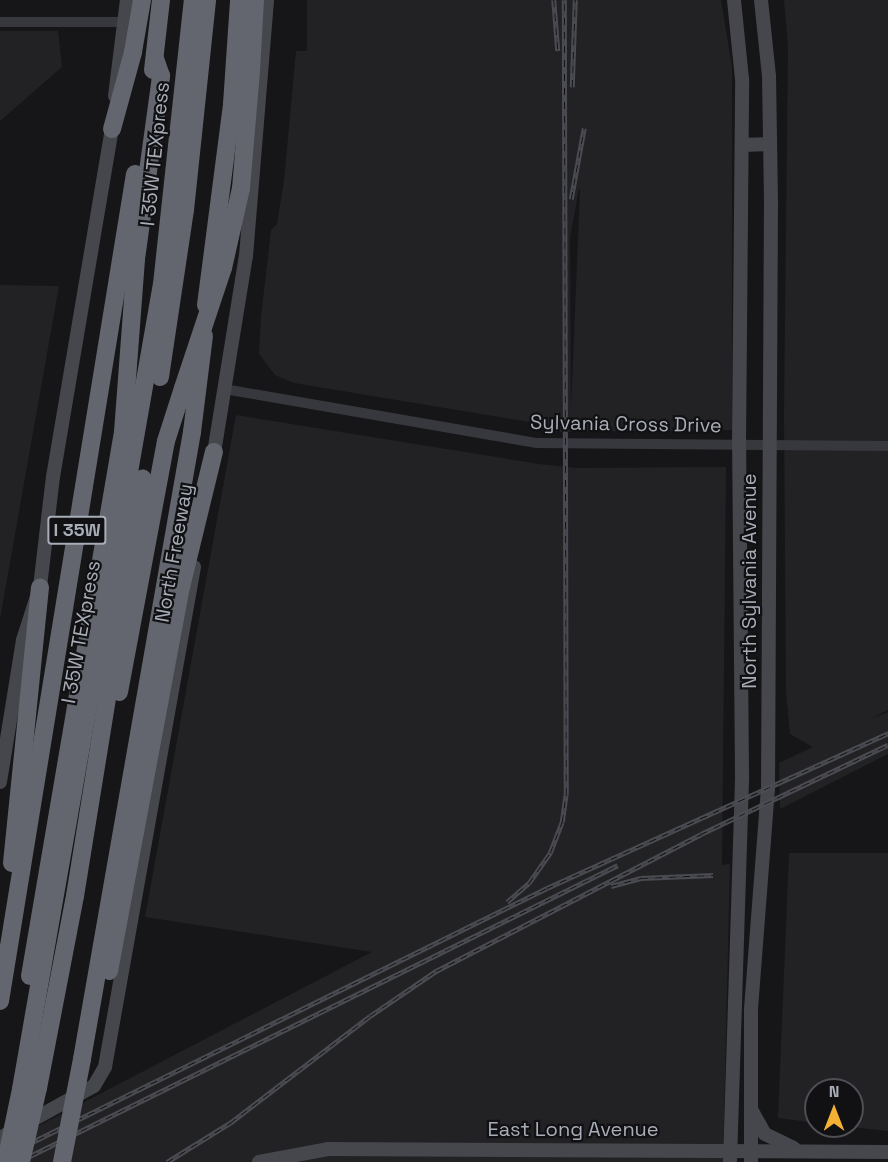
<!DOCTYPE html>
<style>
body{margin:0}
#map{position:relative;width:888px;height:1162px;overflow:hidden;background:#161618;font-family:"Space Grotesk",sans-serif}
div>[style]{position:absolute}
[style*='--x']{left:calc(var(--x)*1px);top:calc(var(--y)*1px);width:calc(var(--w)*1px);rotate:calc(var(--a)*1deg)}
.built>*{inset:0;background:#222225}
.minor>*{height:10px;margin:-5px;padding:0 5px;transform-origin:5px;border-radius:5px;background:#37383d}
.secondary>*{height:14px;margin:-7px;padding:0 7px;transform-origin:7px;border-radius:7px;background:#45474d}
.motorway>*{height:18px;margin:-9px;padding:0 9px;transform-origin:9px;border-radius:9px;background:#63666e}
.rail>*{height:4.5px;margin-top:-2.25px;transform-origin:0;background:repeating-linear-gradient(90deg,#111113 0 7px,#4a4c52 0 14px);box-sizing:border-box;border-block:2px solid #4a4c52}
.motorway-bridge>*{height:18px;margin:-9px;padding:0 9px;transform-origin:9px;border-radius:9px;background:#63666e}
span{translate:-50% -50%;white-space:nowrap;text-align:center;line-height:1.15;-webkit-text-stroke:4.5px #111113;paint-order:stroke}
.shield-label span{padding:2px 4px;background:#111113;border:2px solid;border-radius:4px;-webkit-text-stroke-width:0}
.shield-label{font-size:18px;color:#a8adb8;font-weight:700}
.street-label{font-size:20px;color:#a8adb8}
.north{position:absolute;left:804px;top:1078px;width:60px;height:60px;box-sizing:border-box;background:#111113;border:2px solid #4d4f55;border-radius:50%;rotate:0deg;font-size:16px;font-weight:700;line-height:24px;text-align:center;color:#a8adb8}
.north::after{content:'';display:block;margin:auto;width:21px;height:27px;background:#f2b134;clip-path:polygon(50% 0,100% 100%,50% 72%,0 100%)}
</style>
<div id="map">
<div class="built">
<div style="clip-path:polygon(evenodd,307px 0,721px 0,732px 67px,732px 430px,555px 432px,554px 426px,294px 383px,275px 375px,259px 354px,261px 317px,271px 230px,277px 224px,284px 181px,296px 51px,307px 51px,307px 0,579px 189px,580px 189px,571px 409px,570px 237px,579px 189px)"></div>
<div style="clip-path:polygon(784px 0,888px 0,888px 710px,868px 720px,888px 712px,888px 754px,780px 809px,779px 763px,813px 747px,790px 734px,786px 692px,784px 414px,788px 47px)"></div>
<div style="clip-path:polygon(0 31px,58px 31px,62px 67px,0 121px)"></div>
<div style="clip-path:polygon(0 285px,59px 286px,0 619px)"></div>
<div style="clip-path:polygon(236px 415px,539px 464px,577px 468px,726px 467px,722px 865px,730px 864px,723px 1162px,0 1162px,0 1146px,372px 952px,145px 917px)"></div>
<div style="clip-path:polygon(789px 853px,888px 853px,888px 1131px,842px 1126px,852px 1126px,852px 1090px,816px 1090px,816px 1123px,778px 1118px)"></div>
</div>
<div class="minor">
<div style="--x:0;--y:22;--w:124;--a:0"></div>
<div style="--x:224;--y:389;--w:318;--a:9.8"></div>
<div style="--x:537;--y:443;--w:351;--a:0.5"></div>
</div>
<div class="secondary">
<div style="--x:115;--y:96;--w:97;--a:-82.9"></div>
<div style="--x:742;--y:145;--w:28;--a:-2"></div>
<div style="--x:213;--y:459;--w:206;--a:-80.8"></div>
<div style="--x:246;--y:256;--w:257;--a:-85.3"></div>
<div style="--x:0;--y:782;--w:144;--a:-80.8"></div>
<div style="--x:23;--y:640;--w:56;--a:-72.2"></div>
<div style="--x:40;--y:587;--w:111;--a:-83.3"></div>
<div style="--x:53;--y:477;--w:361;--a:-80.4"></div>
<div style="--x:752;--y:1111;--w:26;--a:61"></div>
<div style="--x:765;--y:1134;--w:32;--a:26"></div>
<div style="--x:0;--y:1138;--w:107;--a:-29"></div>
<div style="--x:94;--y:1086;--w:22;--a:-60"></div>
<div style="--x:105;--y:1067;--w:508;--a:-79.91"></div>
<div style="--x:259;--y:1162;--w:70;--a:-10.7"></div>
<div style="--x:328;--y:1149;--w:560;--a:0.31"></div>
<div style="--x:730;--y:1162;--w:387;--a:-88.2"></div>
<div style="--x:742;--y:775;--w:332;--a:-90.5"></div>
<div style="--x:739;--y:443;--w:364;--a:-89.5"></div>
<div style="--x:742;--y:79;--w:79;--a:-95.8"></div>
<div style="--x:751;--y:1162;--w:153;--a:-90"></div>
<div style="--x:751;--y:1009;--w:220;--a:-85.6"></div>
<div style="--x:768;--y:790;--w:588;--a:-89.71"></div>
<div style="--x:771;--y:202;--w:126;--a:-90.9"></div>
<div style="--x:769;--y:76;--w:76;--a:-96"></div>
</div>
<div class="motorway">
<div style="--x:153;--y:70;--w:70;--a:-83.5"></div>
<div style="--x:251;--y:71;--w:71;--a:-86.8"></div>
<div style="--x:112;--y:129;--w:80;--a:-74.7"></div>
<div style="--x:133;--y:52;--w:53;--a:-80.2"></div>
<div style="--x:206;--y:305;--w:203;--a:-82.6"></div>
<div style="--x:232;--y:104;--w:104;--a:-86.1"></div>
<div style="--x:160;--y:377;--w:169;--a:-81.5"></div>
<div style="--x:185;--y:210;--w:211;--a:-84"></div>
<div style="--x:119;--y:692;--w:255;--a:-79.4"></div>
<div style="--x:166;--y:441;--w:56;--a:-72.2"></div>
<div style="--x:12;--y:863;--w:277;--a:-84.2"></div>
<div style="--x:109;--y:971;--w:391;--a:-79.4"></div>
<div style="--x:181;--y:587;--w:139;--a:-76.3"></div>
<div style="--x:30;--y:976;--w:552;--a:-80.3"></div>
<div style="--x:123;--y:432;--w:173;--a:-85.7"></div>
<div style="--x:136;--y:259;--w:185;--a:-82.2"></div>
<div style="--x:161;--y:76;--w:18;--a:-109"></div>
<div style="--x:0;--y:1001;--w:838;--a:-80.73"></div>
<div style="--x:82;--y:1059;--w:637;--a:-80.05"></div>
<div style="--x:192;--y:432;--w:97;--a:-82.9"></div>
<div style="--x:38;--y:1088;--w:196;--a:-79.1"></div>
<div style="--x:75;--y:896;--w:423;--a:-80.8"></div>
<div style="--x:21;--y:1089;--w:817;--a:-80.07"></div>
<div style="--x:162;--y:284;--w:286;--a:-83.8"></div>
</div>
<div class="rail">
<div style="--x:554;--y:0;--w:51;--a:85.5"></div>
<div style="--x:572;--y:87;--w:87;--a:-88"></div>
<div style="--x:571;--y:199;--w:72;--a:-79.6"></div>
<div style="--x:611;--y:886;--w:31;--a:-15"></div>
<div style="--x:641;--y:878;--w:72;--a:-2.4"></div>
<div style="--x:507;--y:902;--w:29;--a:-41"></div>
<div style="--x:529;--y:883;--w:37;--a:-55"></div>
<div style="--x:550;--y:853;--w:33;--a:-69"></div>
<div style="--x:562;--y:822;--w:27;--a:-82"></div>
<div style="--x:566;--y:795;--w:795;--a:-90.14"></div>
<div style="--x:0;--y:1158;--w:610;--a:-26.27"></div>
<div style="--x:547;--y:888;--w:375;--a:-24.4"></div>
<div style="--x:18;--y:1162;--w:669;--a:-26.34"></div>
<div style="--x:167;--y:1162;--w:74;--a:-31.8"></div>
<div style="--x:230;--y:1123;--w:176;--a:-37.4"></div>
<div style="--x:370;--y:1016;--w:80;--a:-34.3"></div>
<div style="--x:436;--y:971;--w:298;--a:-27.3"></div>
<div style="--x:701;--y:834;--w:207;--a:-25.5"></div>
</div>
<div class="motorway-bridge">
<div style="--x:183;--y:388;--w:126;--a:-71.6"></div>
<div style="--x:223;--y:268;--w:82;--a:-77.3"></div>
<div style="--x:241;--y:188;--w:117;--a:-85.1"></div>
<div style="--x:6;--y:1161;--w:74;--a:-78.2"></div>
<div style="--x:21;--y:1162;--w:76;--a:-77.1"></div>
<div style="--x:62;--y:1162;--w:105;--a:-79"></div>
</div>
<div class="shield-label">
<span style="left:77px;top:530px">I 35W</span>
</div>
<div class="street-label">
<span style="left:155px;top:154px;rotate:-84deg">I 35W TEXpress</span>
<span style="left:626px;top:424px;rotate:1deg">Sylvania Cross Drive</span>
<span style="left:174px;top:553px;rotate:-80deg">North Freeway</span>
<span style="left:749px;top:581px;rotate:-90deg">North Sylvania Avenue</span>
<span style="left:81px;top:632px;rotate:-80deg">I 35W TEXpress</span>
<span style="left:573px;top:1129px">East Long Avenue</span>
</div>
<div class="north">N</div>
</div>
